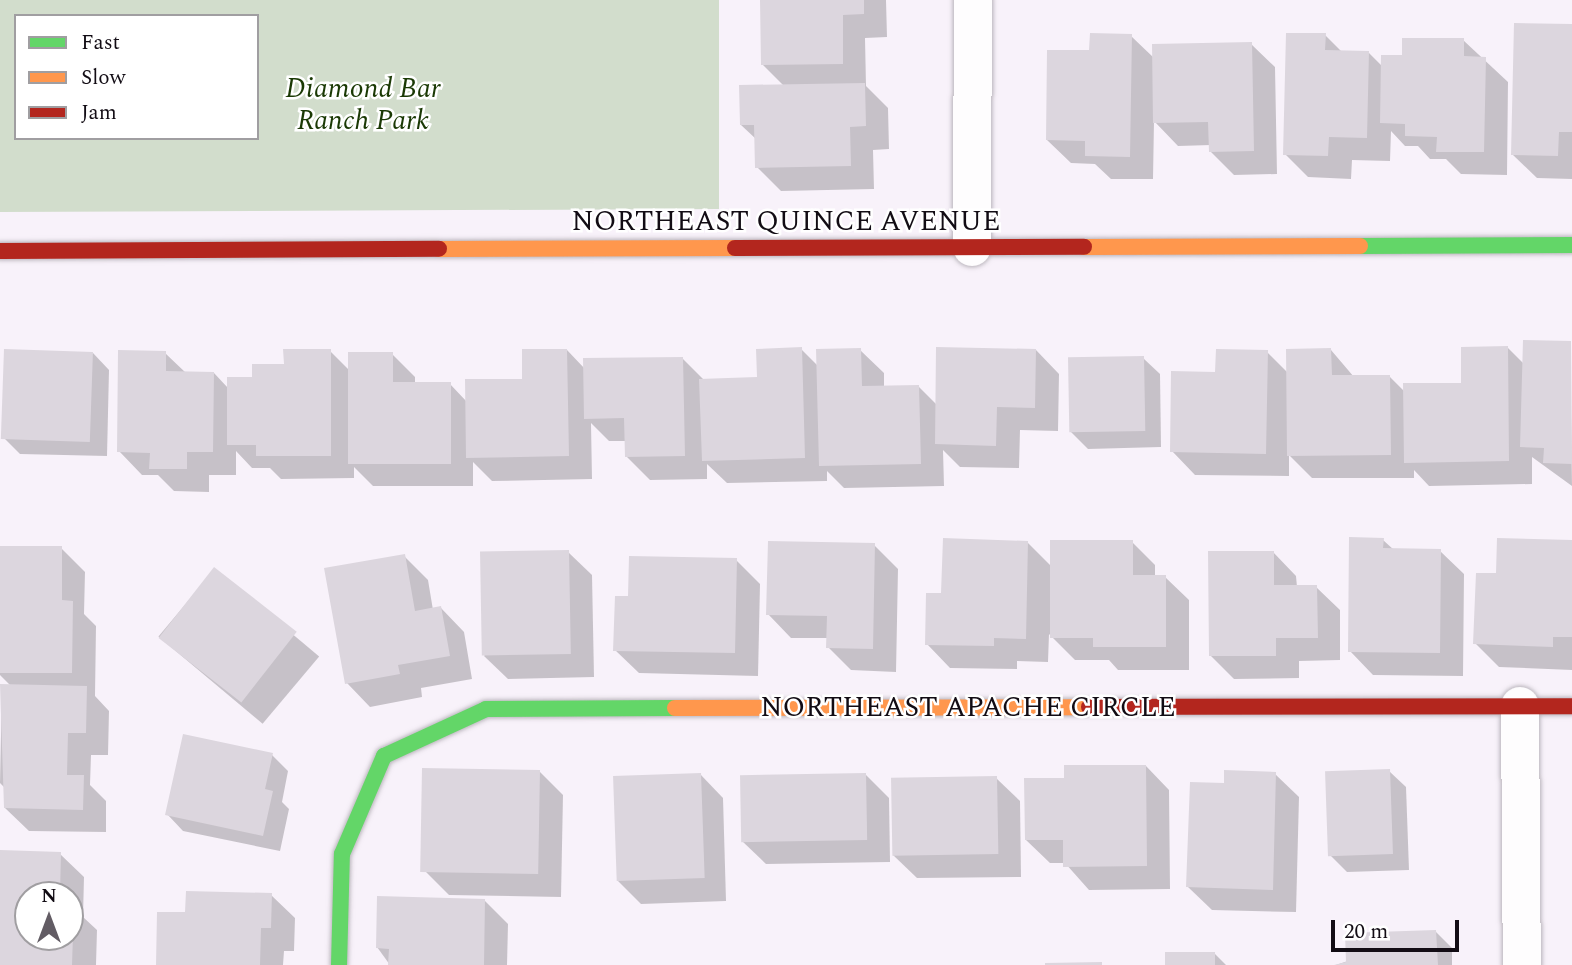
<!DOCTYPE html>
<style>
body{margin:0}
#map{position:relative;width:1572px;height:965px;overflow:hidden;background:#f8f2fa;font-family:Spectral,serif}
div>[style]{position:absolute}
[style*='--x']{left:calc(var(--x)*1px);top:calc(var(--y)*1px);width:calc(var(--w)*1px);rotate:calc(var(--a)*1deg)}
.green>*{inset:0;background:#d2ddcc}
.shadow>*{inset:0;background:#0003;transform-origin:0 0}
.building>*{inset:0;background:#dcd6de;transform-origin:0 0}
.roads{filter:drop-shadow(0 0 2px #bcb7be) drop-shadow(0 0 2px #bcb7be)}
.street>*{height:38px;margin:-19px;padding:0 19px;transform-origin:19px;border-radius:19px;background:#fefdfe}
.fast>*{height:16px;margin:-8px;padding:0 8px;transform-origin:8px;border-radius:8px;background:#63d668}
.slow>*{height:16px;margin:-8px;padding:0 8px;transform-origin:8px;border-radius:8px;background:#ff974d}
.jam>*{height:16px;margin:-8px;padding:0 8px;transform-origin:8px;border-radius:8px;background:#b3261e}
span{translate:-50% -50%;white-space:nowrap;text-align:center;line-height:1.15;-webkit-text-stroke:5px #fff;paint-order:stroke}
.park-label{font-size:28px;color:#1a3904;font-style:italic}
.street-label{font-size:28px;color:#120c14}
.legend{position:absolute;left:14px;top:14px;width:245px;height:126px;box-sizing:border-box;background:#fff;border:2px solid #a09ea1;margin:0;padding:9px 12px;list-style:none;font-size:21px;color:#120c14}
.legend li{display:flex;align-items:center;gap:14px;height:35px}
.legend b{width:35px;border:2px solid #a09ea1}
.north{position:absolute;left:14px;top:881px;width:70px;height:70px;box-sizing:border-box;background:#fff;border:2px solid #a09ea1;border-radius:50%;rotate:0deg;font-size:19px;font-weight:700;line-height:28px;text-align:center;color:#120c14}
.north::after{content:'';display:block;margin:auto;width:24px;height:32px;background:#625c64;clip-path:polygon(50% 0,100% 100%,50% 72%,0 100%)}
.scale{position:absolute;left:1331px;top:920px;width:128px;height:32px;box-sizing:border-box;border:4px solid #120c14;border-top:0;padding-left:9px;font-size:21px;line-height:24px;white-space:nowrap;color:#120c14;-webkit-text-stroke:5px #fff;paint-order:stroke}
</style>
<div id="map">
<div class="green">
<div style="clip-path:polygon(evenodd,0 0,719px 0,719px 209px,0 212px,0 0,16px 16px,257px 16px,257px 138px,16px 138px,16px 16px)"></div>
</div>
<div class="shadow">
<div style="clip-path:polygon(762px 0,886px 0,887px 37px,865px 38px,866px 86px,888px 108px,889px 149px,873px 150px,874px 189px,781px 191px,757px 167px,757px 140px,741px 125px,784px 86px,762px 64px)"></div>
<div style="clip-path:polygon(1572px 25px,1572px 179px,1537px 178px,1513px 155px)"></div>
<div style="clip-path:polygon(1325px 35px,1342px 52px,1369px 53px,1383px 67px,1463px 40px,1508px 82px,1507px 175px,1461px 174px,1446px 159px,1430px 159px,1418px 146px,1405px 146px,1391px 131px,1390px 161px,1352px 160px,1351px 179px,1308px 177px,1285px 154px)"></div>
<div style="clip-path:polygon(1131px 36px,1154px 58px,1251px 44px,1275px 67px,1277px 174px,1234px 175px,1211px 152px,1211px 145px,1178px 146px,1154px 121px,1153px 179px,1111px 179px,1095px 164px,1071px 163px,1047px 140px,1091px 52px)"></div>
<div style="clip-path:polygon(1570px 343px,1572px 486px,1532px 457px,1532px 484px,1429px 486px,1414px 470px,1414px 478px,1312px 478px,1289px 455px,1289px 476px,1195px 475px,1172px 451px,1217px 373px,1267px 352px,1288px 373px,1331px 350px,1354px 377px,1390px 377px,1405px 392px,1463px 385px,1508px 348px,1524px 364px)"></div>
<div style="clip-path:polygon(801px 349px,819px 367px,860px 350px,884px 373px,884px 387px,919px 387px,937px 405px,1036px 350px,1059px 374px,1058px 431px,1020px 430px,1019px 468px,960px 467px,943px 450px,944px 486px,844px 488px,827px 471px,827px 481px,727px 483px,707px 464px,707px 479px,650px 480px,626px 456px,626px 441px,609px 441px,591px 423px,592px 479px,492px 481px,473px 462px,473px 486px,373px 486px,354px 467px,354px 478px,281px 479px,270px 468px,252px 468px,236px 451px,236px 475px,209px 475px,209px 492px,174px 491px,158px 475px,142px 475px,119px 451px,165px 353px,186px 373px,214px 373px,228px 388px,330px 351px,349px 370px,392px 354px,415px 377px,415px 384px,450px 384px,467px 402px,524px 380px,567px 350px,585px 369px,682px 358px,704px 380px,759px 379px)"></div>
<div style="clip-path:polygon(93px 353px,109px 370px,107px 456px,20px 454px,4px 438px)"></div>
<div style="clip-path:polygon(1143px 358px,1160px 374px,1161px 447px,1088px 449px,1071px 432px)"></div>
<div style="clip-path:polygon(1383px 540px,1394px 550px,1440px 551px,1464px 574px,1463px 676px,1373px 675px,1350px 651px)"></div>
<div style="clip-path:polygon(1027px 542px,1052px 567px,1132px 542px,1155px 565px,1155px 577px,1165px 577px,1189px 600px,1189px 670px,1118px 670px,1109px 660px,1075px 660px,1049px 634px,1048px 662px,1017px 661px,1017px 669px,950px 668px,927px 644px,943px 595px)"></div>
<div style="clip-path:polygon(1572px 542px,1572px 670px,1499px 667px,1475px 643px,1498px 575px)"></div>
<div style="clip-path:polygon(874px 545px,898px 569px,896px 672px,851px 670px,828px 647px,828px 638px,791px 638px,768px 614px)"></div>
<div style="clip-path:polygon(0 547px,61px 548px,85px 572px,84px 614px,96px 626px,95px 696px,109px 711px,108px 755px,91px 755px,90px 785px,106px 801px,106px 832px,29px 831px,5px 808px,5px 788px,0 783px,2px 686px,11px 686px,0 675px)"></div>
<div style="clip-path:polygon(568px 552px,592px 575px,594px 677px,508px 679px,484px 656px)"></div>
<div style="clip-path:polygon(1273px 552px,1296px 576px,1297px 587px,1316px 587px,1340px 610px,1340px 660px,1299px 661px,1299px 678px,1234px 679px,1211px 656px)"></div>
<div style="clip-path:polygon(404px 556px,428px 580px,433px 610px,441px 608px,464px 632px,472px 679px,421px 688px,422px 697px,370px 707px,347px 683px)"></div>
<div style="clip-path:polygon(736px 560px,760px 584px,758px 676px,639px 673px,615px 650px,630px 598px)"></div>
<div style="left:215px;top:569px;width:136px;height:88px;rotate:40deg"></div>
<div style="clip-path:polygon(272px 755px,288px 771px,282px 802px,289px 809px,280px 851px,183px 831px,167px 814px)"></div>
<div style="clip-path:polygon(1146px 766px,1169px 790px,1170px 889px,1089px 890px,1065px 863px,1050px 863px,1026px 840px,1066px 779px)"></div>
<div style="clip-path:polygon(539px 771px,563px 795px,561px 897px,449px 895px,426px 872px)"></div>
<div style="clip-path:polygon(1389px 771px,1406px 787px,1409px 870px,1347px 872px,1330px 855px)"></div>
<div style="clip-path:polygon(700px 774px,723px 798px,726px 901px,641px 904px,617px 880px)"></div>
<div style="clip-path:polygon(865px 774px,889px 798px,890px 862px,766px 864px,742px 841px)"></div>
<div style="clip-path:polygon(1275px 774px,1299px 797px,1296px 912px,1212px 910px,1188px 887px,1226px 784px)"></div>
<div style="clip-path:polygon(996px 778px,1020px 801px,1021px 877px,917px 878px,893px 855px)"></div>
<div style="clip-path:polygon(evenodd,0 851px,60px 854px,84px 877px,83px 917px,97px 930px,96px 965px,0 965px,0 851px,28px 895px,70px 895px,70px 937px,28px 937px,28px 895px)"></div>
<div style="clip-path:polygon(271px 895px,295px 918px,294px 951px,284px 951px,283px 965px,158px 965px,187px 914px)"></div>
<div style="clip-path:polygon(485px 901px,508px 924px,507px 965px,390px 965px,377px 947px)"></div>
<div style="clip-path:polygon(1435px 931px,1452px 948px,1452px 965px,1336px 965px)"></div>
<div style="clip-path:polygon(1214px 953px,1226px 965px,1167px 965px)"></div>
</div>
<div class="building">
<div style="clip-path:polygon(760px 0,864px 0,864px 14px,843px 15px,843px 64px,761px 65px)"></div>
<div style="clip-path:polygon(1514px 23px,1572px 24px,1572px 132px,1559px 132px,1558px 156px,1511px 155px)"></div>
<div style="clip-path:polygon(1090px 33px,1132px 34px,1130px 157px,1085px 156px,1085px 141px,1046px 140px,1047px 50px,1089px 50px)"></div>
<div style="clip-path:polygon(1286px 33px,1326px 33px,1325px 50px,1369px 51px,1367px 138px,1329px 137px,1328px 156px,1283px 155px)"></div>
<div style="clip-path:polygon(1402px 38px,1464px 38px,1464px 56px,1486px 57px,1484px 152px,1436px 152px,1437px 137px,1405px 136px,1405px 124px,1380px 123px,1381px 55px,1402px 55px)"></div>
<div style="clip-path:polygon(1252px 42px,1254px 151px,1209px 152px,1208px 122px,1153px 123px,1152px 44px)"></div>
<div style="clip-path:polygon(865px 83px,866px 126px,850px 127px,851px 166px,755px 168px,754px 125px,740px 125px,739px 85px)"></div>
<div style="clip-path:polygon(1523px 340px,1571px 341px,1572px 464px,1543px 463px,1544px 448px,1520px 447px)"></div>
<div style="clip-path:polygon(1508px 346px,1509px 461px,1404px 463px,1403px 383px,1461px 383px,1461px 347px)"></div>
<div style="clip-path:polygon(802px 347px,805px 458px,702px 461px,699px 379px,757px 377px,756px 349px)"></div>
<div style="clip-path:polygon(936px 347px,1036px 349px,1035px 408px,997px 407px,996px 446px,935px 444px)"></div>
<div style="clip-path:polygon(861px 348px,862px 386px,919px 385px,921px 464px,819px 466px,816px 349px)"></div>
<div style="clip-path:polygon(1331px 348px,1332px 375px,1390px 375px,1391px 455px,1287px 456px,1286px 349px)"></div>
<div style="left:4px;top:349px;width:89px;height:90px;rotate:2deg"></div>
<div style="clip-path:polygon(283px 349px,331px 349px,331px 456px,256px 456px,256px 445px,227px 445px,227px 377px,252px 377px,252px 364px,284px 364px)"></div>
<div style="clip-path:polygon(522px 349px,567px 349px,569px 456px,466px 458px,465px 379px,522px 379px)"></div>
<div style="clip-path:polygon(1216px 349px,1268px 350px,1266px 454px,1170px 452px,1171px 371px,1215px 372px)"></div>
<div style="clip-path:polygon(118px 350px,166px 351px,166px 371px,214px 372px,213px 452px,187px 452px,187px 469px,149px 469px,150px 453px,117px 452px)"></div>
<div style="clip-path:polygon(348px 352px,393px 352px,393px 382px,451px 382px,451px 464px,348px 464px)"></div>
<div style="left:1144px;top:356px;width:75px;height:76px;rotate:89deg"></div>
<div style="clip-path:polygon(683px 357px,685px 456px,625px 457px,624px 418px,584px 419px,583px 358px)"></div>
<div style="clip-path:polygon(1349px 537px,1384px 538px,1383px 548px,1441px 549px,1440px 653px,1348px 652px)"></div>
<div style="clip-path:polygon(943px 538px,1028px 541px,1026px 639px,994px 638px,994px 646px,925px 645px,926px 593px,941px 593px)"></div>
<div style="clip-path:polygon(1497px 538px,1572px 540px,1572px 637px,1553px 637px,1553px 647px,1473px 644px,1476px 573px,1496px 573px)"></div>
<div style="clip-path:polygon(1050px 540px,1133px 540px,1133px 575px,1166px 575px,1166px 647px,1093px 647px,1093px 638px,1050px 638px)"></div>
<div style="clip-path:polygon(768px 541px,875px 543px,873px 649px,826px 648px,827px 616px,766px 615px)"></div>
<div style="clip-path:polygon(0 546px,62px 546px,62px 600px,73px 601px,72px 673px,0 673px)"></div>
<div style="left:569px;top:550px;width:104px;height:89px;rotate:89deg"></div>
<div style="clip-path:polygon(1208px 551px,1274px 551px,1274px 585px,1317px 585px,1318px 638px,1276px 638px,1276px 656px,1209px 656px)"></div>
<div style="clip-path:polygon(405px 554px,415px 611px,441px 606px,450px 656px,398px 665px,400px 674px,345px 684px,324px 568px)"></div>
<div style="clip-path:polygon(629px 556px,737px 558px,735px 653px,613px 651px,615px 596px,628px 596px)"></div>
<div style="left:214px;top:567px;width:105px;height:90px;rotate:38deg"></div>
<div style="clip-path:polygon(0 684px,87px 686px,86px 733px,68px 733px,67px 775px,84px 775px,83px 810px,4px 808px)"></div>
<div style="clip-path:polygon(183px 734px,273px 753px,265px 789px,273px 791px,263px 836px,165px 815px)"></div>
<div style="clip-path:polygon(1064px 765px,1146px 765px,1147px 866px,1063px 867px,1063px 840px,1025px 840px,1024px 778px,1064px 778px)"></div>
<div style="left:422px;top:768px;width:118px;height:104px;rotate:1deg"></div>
<div style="left:1390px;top:769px;width:85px;height:65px;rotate:88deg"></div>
<div style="clip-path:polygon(1224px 770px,1276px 772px,1273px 890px,1186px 887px,1190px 782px,1224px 783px)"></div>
<div style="left:701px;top:773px;width:105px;height:88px;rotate:88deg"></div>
<div style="left:866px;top:773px;width:67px;height:126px;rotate:89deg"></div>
<div style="left:997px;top:776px;width:78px;height:106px;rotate:89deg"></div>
<div style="clip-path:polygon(0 850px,61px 852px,60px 895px,28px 895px,28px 937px,70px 937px,70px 905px,74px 905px,72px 965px,0 965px)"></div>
<div style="clip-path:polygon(186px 891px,272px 893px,271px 928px,261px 928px,260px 965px,156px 965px,157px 912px,185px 912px)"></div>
<div style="clip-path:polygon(377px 896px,485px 899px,484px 965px,388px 965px,389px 949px,376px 948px)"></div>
<div style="clip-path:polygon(1436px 930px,1438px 965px,1334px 965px,1346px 962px,1345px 933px)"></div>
<div style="left:1215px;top:952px;width:13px;height:50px;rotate:90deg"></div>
<div style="clip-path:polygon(1102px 962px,1102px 965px,1045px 965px,1045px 963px)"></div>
</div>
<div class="roads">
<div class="street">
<div style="--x:972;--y:247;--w:247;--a:-89.8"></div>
<div style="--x:1520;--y:706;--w:259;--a:89.6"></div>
</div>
<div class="fast">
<div style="--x:1360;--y:246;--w:212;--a:-0.3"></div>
<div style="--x:339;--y:965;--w:111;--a:-88.5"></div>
<div style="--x:342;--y:854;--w:107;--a:-66.8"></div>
<div style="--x:384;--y:756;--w:112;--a:-24.7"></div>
<div style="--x:486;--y:709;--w:189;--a:-0.3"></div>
</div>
<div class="slow">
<div style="--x:1084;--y:247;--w:276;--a:-0.2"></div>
<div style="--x:439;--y:249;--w:296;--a:-0.2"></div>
<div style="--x:675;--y:708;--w:414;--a:-0.1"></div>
</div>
<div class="jam">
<div style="--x:735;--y:248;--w:349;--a:-0.2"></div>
<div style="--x:0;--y:251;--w:439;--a:-0.3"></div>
<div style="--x:1089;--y:707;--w:483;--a:-0.1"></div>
</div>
</div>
<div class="park-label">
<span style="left:363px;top:105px">Diamond Bar<br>Ranch Park</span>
</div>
<div class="street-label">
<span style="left:786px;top:222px">NORTHEAST QUINCE AVENUE</span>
<span style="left:968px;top:708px">NORTHEAST APACHE CIRCLE</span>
</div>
<ul class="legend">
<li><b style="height:9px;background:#63d668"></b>Fast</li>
<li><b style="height:9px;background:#ff974d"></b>Slow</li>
<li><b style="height:9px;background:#b3261e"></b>Jam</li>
</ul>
<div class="north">N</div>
<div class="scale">20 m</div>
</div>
